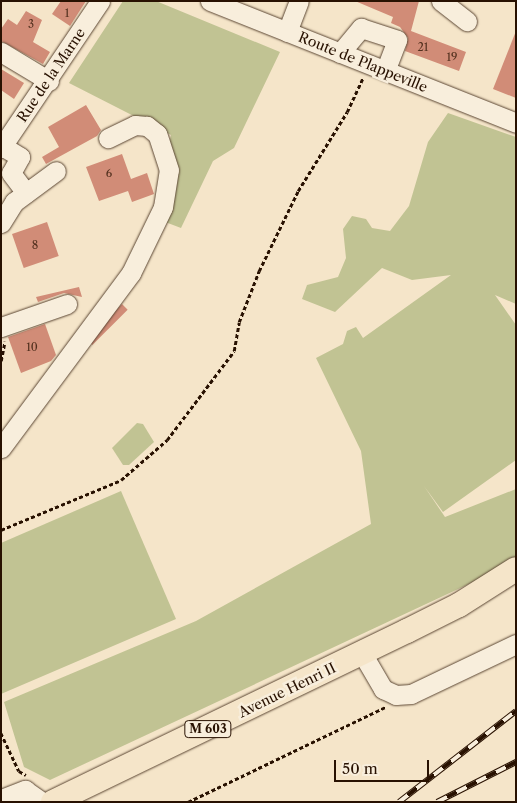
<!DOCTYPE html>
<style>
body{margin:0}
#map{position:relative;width:517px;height:803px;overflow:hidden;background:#f5e5c9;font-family:"Libre Caslon Text",serif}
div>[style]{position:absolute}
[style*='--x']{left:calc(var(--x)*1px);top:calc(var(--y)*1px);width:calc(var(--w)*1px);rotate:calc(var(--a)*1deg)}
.green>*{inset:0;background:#c1c393}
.building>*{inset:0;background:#d18c77;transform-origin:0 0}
.path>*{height:2.5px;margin-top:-1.25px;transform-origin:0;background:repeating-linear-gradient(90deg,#281101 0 4px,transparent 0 6.5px)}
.roads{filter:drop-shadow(0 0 1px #5b4633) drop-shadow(0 0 1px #5b4633)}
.minor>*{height:19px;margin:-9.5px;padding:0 9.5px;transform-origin:9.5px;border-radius:9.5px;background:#f8eedc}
.major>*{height:24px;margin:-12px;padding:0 12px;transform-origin:12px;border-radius:12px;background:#f5e5c9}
.rail>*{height:5.5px;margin-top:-2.75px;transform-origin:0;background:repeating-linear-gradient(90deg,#f8eedc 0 11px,#281101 0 22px);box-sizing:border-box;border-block:1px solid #281101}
span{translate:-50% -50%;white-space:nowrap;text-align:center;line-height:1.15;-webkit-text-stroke:5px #f8eedc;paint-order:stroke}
.number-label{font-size:11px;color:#52301e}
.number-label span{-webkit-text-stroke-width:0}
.shield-label span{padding:1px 4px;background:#f8eedc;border:1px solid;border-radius:4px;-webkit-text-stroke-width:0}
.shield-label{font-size:12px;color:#281101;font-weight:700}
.street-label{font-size:14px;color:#281101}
.frame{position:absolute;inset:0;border:2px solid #281101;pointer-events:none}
.scale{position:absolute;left:334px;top:760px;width:95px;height:22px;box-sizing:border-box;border:2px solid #281101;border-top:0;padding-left:6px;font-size:15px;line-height:18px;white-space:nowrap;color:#281101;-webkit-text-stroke:4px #f8eedc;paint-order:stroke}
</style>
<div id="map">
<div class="green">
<div style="clip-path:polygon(123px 1px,156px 1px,280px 52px,234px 148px,213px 161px,181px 228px,152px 217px,171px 135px,69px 83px)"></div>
<div style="clip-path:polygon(448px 113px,516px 137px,516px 304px,495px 295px,516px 325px,516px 460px,443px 512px,424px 486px,445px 517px,516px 489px,516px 562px,50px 780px,24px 767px,4px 702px,196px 621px,371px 524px,361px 451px,316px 358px,343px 344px,347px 331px,356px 327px,363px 338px,451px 275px,412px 280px,382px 268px,335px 312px,302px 299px,307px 285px,338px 277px,346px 258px,343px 229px,352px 216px,366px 219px,372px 228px,390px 231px,409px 206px,428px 142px)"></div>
<div style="clip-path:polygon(137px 423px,143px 424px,154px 442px,129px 465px,123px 465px,112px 448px)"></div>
<div style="clip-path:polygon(121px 491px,176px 619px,1px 694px,1px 543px)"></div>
</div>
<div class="building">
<div style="clip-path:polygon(61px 1px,86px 1px,70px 26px,52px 14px)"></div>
<div style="clip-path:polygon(355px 1px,419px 1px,411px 31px,466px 52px,459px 71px,405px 51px,408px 38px,400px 27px,391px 23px,393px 17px)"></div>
<div style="clip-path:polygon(26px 11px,42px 20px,33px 42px,50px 52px,43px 64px,1px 41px,1px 29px,8px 19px,17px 25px)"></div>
<div style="clip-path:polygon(516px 31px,516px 98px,493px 89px)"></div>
<div style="clip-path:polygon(1px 69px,24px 83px,14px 99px,1px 90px)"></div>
<div style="clip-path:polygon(86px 105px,101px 130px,97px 136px,46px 164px,42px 157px,59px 147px,48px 127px)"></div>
<div style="clip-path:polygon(122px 154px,131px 179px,147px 173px,154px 194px,132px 202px,128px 191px,99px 201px,86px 167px)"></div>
<div style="left:47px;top:222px;width:36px;height:37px;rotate:71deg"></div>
<div style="clip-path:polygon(79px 287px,82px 297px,64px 293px,38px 302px,36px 297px)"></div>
<div style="left:122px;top:304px;width:8px;height:50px;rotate:45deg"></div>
<div style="clip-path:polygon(45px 324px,56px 355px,51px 361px,21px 373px,8px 337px)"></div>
</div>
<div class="path">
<div style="--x:1;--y:361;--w:20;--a:-79"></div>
<div style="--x:1;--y:530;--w:130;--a:-22.6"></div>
<div style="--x:121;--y:480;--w:61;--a:-41"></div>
<div style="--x:167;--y:440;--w:111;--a:-53"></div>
<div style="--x:234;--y:351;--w:29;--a:-80"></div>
<div style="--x:239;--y:322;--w:55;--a:-68.6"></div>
<div style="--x:259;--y:271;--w:89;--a:-64"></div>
<div style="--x:298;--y:191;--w:93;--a:-58.2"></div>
<div style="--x:347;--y:112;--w:38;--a:-65"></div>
<div style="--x:1;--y:733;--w:42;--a:64.7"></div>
<div style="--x:19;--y:771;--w:8;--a:30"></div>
<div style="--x:188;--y:802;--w:219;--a:-25.7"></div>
</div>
<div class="roads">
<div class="minor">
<div style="--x:210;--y:1;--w:329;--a:21.7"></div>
<div style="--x:441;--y:1;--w:33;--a:38"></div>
<div style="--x:287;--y:32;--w:33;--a:-69"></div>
<div style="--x:1;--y:52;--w:56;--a:31.1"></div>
<div style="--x:340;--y:53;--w:33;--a:-50"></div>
<div style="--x:361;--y:28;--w:38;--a:18"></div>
<div style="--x:397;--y:40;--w:33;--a:111"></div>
<div style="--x:2;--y:146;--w:21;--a:31"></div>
<div style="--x:20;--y:157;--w:18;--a:119"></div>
<div style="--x:11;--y:173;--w:25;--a:53"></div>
<div style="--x:1;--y:148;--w:177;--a:-56"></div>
<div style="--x:1;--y:223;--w:25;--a:-58"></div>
<div style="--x:14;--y:202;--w:52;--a:-36.4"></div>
<div style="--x:1;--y:327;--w:70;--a:-19.2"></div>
<div style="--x:1;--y:448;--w:218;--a:-53.4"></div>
<div style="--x:131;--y:273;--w:73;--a:-64.1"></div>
<div style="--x:163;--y:207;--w:37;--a:-81"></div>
<div style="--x:169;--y:170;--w:38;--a:-108"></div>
<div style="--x:157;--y:134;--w:13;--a:-141"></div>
<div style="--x:147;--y:126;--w:12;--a:-175"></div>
<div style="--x:135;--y:125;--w:30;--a:154"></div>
<div style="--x:362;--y:653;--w:42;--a:59.7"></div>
<div style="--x:383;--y:689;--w:14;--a:25"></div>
<div style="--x:396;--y:695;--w:15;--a:-4"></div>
<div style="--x:411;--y:694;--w:116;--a:-25.5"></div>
<div style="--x:1;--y:799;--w:26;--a:-21"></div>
<div style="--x:25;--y:790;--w:21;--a:35"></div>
</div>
<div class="major">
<div style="--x:53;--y:802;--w:393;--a:-25.8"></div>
<div style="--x:407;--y:631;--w:58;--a:-26.6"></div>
<div style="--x:459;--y:605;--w:67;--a:-32.3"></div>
</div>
</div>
<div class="rail">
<div style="--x:399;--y:802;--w:148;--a:-37.9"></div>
<div style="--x:437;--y:802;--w:89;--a:-26.9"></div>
</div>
<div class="number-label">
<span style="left:67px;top:13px">1</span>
<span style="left:31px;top:24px">3</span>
<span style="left:423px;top:47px">21</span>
<span style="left:452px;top:57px">19</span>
<span style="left:109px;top:173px">6</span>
<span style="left:35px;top:245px">8</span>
<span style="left:32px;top:347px">10</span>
</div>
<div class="shield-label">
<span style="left:208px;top:729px">M 603</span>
</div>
<div class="street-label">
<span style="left:363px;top:62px;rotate:22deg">Route de Plappeville</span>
<span style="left:51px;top:75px;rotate:-56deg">Rue de la Marne</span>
<span style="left:287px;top:690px;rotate:-26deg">Avenue Henri II</span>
</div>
<div class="frame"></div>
<div class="scale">50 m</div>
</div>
